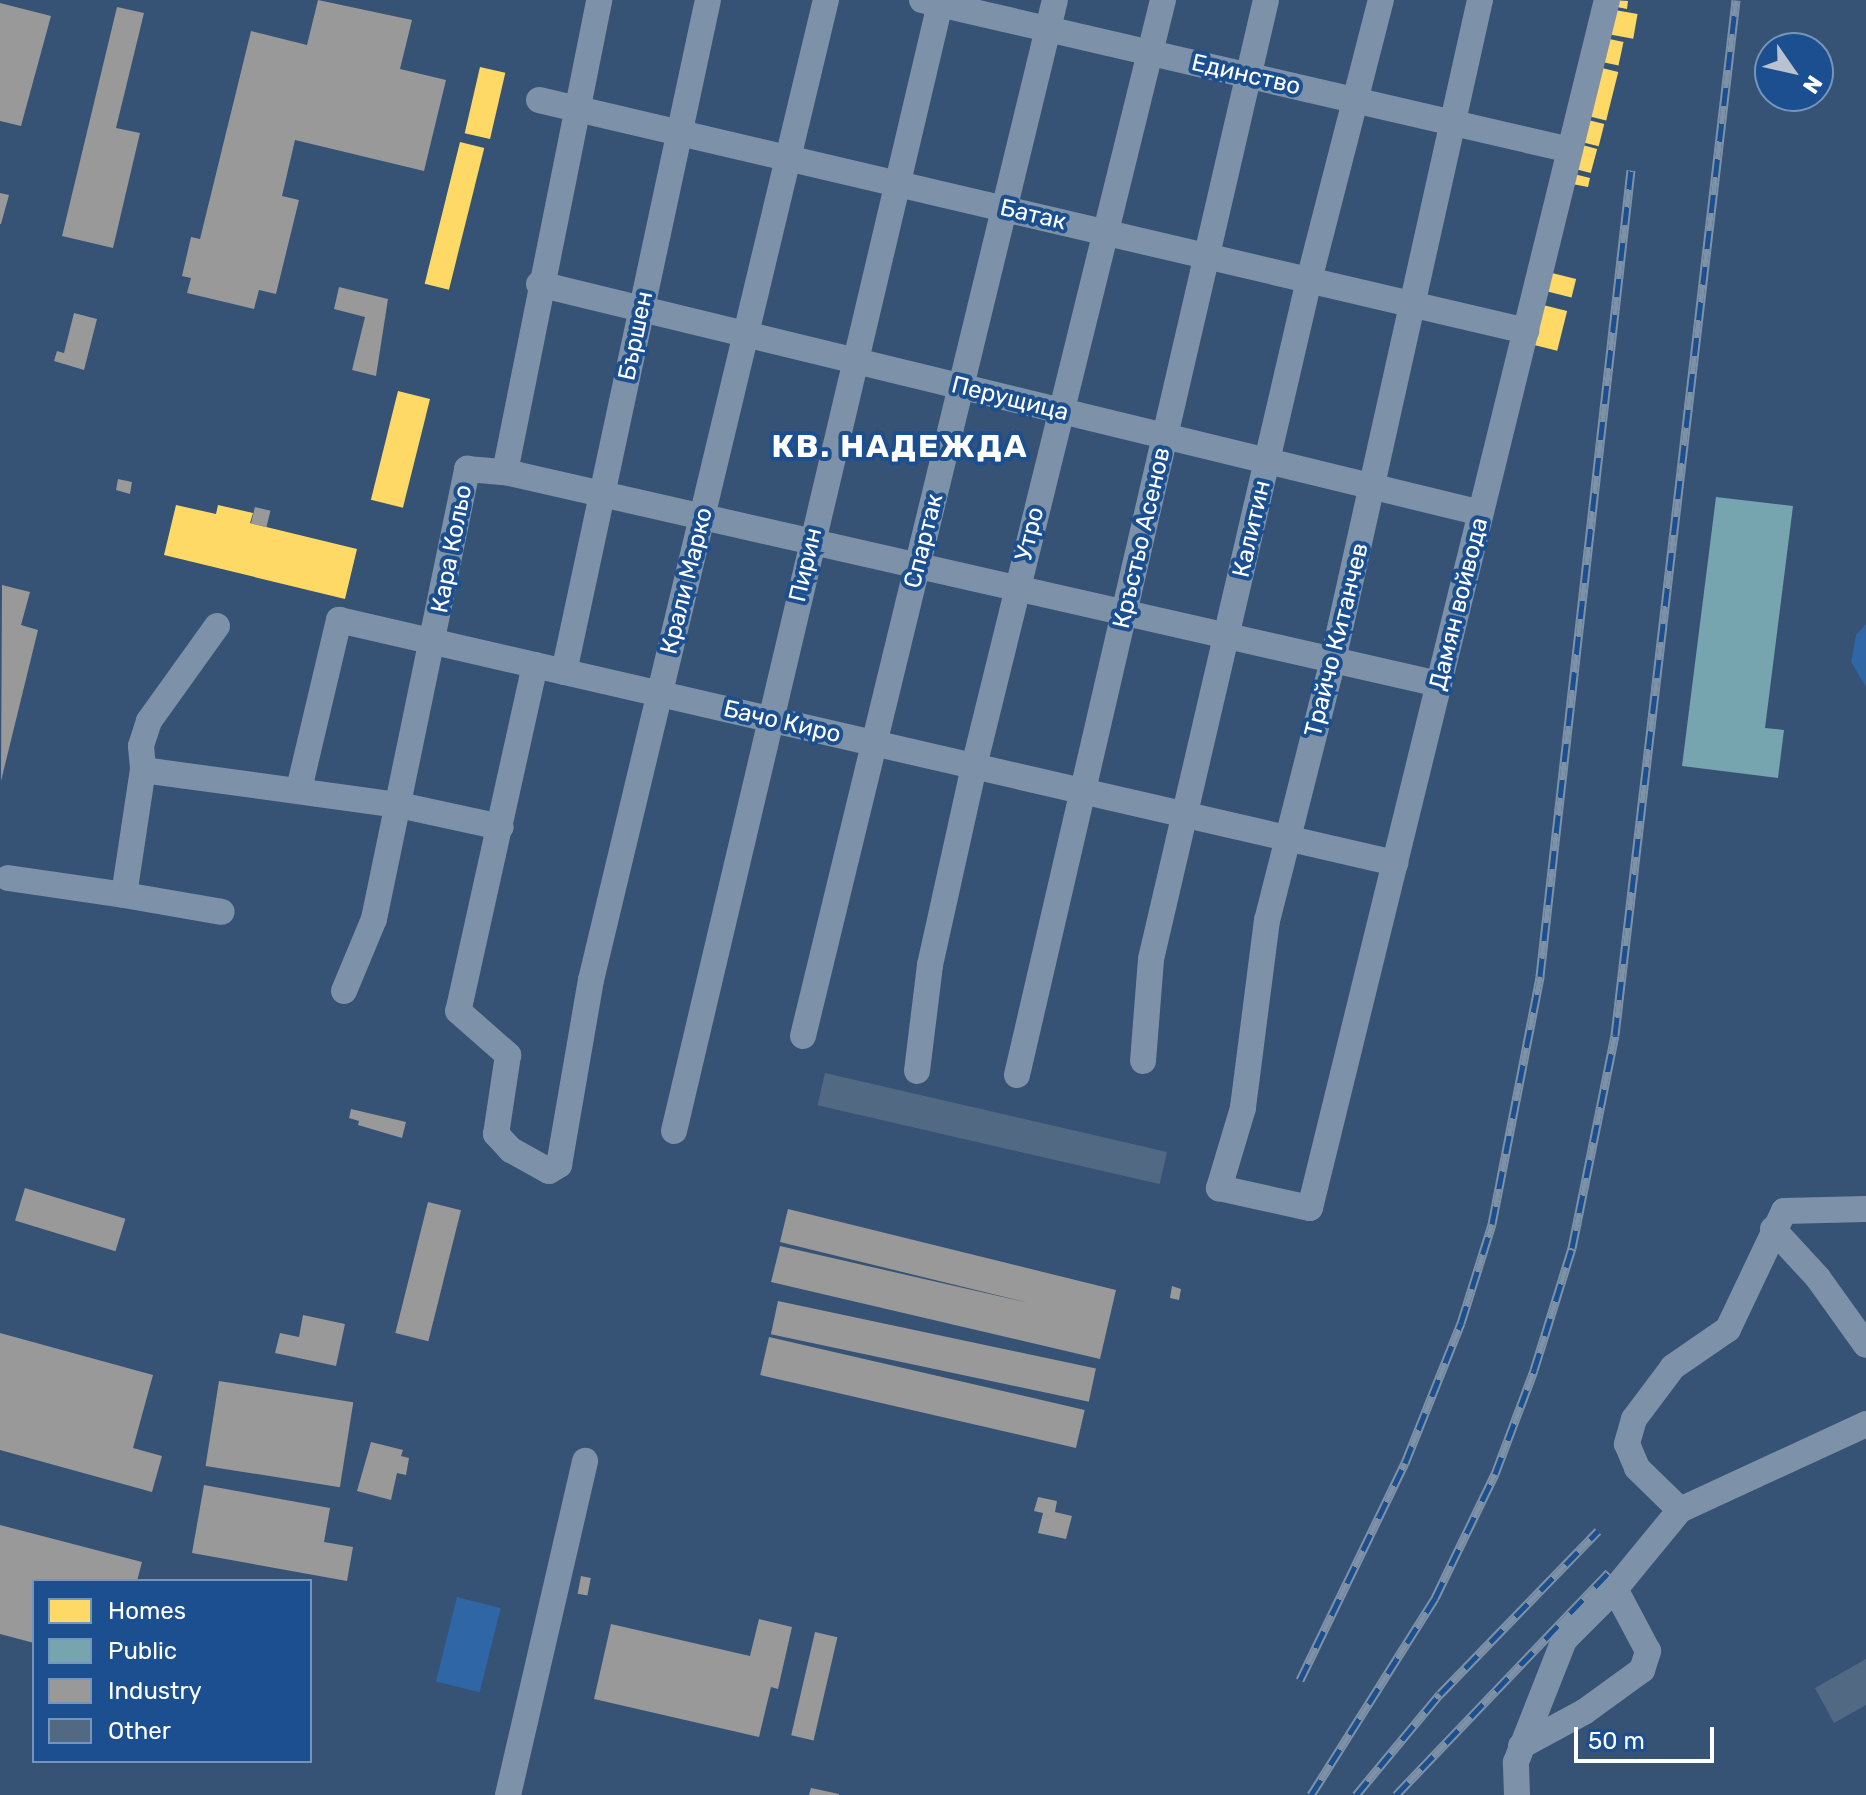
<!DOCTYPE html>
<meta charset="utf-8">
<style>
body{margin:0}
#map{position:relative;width:1866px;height:1795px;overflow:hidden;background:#365274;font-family:Rubik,sans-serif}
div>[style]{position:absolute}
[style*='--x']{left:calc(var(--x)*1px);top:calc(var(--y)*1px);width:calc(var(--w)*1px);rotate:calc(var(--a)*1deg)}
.green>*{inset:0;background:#2f66a5;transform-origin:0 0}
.homes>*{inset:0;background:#ffd966;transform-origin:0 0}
.public>*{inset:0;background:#76a5af}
.industry>*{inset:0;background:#999;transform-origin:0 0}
.building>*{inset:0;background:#526984;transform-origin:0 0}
.minor>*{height:26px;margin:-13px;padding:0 13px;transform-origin:13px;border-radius:13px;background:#7d92a8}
.rail>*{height:9px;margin-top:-4.5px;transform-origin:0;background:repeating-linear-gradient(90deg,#1b4f8f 0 18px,#7e92a7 0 36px);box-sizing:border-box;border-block:2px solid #7e92a7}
span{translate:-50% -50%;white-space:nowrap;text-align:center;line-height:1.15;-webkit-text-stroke:8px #1b4f8f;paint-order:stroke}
.street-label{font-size:24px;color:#fff}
.district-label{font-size:32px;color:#fff;font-weight:700;letter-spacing:2px}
.legend{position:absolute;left:32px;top:1579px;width:280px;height:184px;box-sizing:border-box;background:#1b4f8f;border:2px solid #7695bc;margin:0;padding:10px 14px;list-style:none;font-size:24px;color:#fff}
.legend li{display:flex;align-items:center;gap:16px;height:40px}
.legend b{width:40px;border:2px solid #7695bc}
.north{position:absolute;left:1754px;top:32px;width:80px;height:80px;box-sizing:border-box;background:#1b4f8f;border:2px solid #7695bc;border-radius:50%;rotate:124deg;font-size:22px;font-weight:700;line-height:32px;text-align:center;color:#fff}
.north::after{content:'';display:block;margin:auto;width:28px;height:36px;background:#b9c2ce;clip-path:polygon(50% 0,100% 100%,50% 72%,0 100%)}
.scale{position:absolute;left:1574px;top:1727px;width:140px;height:36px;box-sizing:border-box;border:4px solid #fff;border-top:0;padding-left:10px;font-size:24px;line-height:28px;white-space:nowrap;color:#fff;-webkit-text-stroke:6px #1b4f8f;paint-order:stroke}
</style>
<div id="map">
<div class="green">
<div style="clip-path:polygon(1866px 624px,1866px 687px,1851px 662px,1856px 635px)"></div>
<div style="left:457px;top:1597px;width:45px;height:87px;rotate:14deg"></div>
</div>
<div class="homes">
<div style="clip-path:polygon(1613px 0,1628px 1px,1627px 9px,1612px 6px)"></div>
<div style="left:1609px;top:9px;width:29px;height:25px;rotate:10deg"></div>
<div style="left:1600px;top:37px;width:24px;height:24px;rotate:12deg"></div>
<div style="left:1594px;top:66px;width:25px;height:50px;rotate:14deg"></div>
<div style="left:480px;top:67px;width:26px;height:68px;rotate:13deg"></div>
<div style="left:1580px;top:118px;width:25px;height:23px;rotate:14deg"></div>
<div style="left:460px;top:142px;width:25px;height:146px;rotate:14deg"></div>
<div style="left:1575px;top:143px;width:23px;height:25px;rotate:15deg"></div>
<div style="clip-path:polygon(1570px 173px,1590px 178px,1588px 187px,1567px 183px)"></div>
<div style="left:1548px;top:272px;width:29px;height:19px;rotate:14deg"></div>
<div style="left:1539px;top:304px;width:29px;height:41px;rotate:14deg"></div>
<div style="left:398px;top:391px;width:33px;height:112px;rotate:14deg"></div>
<div style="clip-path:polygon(176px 505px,216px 514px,218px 505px,253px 513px,250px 523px,357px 549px,345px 599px,164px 555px)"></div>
</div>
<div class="public">
<div style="clip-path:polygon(1716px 497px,1793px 506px,1765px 728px,1784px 730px,1778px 778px,1682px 766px)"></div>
</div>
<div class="industry">
<div style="clip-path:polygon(318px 0,412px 20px,400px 69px,446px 80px,424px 171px,295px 140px,282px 196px,299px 200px,276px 294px,259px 290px,254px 309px,187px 293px,191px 278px,182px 276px,191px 237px,200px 239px,251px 31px,307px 45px)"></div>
<div style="clip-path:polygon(0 3px,51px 16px,21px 126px,0 121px)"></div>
<div style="clip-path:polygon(117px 7px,144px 13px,116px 128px,140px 133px,113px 248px,62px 236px)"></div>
<div style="clip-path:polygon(0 193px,9px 195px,1px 224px,0 224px)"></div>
<div style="clip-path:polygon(339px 287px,388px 299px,376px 376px,352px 370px,365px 317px,334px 309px)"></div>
<div style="clip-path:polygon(74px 313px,97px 319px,84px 370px,54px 361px,57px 351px,64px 353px)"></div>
<div style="clip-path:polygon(118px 479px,132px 482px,130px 494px,116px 490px)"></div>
<div style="left:255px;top:507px;width:16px;height:17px;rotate:14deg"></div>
<div style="clip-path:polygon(2px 585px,30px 592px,21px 625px,38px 630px,1px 781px)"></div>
<div style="clip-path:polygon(351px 1109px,406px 1122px,402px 1138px,358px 1125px,359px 1121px,349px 1118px)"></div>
<div style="left:25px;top:1188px;width:105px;height:34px;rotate:17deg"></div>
<div style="left:428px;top:1202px;width:34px;height:135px;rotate:14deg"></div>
<div style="clip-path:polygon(788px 1209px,1116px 1290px,1100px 1359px,771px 1282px,780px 1246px,1029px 1303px,780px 1242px)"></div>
<div style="clip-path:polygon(1172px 1286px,1181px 1289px,1179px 1300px,1170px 1298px)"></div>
<div style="left:778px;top:1301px;width:325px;height:34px;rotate:12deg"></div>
<div style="clip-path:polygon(303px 1315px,345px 1324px,336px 1366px,275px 1353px,280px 1333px,299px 1337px)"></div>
<div style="clip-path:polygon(0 1333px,153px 1375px,133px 1448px,162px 1456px,152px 1492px,0 1450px)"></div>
<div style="left:769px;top:1337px;width:324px;height:39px;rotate:13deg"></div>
<div style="left:219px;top:1381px;width:136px;height:86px;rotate:9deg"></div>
<div style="clip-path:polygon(371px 1442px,403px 1450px,401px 1456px,409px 1458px,406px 1475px,397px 1473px,391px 1500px,357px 1491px)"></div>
<div style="clip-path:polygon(204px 1485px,330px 1508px,324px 1542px,353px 1547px,347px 1581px,192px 1553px)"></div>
<div style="clip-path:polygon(1038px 1497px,1057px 1501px,1055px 1512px,1072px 1516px,1066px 1539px,1038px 1533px,1043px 1513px,1034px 1511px)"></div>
<div style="clip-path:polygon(0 1525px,142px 1562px,137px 1581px,34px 1581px,34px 1643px,0 1634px)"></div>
<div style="left:581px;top:1576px;width:10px;height:18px;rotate:11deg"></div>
<div style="clip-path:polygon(759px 1619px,792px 1627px,778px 1689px,771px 1687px,759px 1737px,594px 1699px,611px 1624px,750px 1656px)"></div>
<div style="left:815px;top:1632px;width:23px;height:106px;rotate:13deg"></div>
<div style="clip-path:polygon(811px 1788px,839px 1794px,839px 1795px,809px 1795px)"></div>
</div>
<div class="building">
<div style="left:825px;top:1073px;width:351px;height:33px;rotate:13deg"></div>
<div style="clip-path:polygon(1866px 1659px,1866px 1705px,1834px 1723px,1815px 1688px)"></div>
</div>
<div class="minor">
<div style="--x:922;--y:0;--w:665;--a:13.03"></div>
<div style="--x:1480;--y:0;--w:676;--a:102.56"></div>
<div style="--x:1333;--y:660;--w:268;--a:104.2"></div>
<div style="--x:1267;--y:920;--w:190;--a:97.3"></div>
<div style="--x:1243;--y:1108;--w:84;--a:106.7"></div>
<div style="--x:1219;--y:1188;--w:93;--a:12.4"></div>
<div style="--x:1310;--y:1208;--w:1244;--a:-76.19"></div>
<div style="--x:539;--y:100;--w:1014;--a:13.17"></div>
<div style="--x:539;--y:284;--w:969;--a:13.66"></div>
<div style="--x:505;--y:472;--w:958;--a:12.79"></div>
<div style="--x:217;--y:626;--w:117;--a:125.6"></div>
<div style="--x:149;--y:721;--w:26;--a:108"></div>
<div style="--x:141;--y:746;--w:24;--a:85"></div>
<div style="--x:143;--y:770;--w:258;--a:7.8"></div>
<div style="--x:399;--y:805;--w:104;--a:12.2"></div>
<div style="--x:535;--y:665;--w:354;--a:102.5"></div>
<div style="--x:458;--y:1011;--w:67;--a:41.3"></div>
<div style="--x:508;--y:1055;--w:80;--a:98.6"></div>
<div style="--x:496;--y:1134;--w:22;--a:47"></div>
<div style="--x:511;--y:1150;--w:43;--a:28.9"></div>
<div style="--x:549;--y:1171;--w:12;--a:-31"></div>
<div style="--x:559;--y:1165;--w:188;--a:-80.2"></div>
<div style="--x:591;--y:980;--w:1008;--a:-76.52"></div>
<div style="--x:564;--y:672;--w:687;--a:-77.91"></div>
<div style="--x:299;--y:789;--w:174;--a:-76.7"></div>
<div style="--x:339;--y:620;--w:1084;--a:12.96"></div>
<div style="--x:8;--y:878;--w:117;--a:8.3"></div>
<div style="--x:124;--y:895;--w:126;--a:-81.4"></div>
<div style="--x:124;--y:895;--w:99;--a:9.8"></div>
<div style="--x:344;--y:991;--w:78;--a:-67.4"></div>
<div style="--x:374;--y:919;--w:460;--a:-78.3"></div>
<div style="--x:467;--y:469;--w:38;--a:5"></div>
<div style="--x:505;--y:472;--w:481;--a:-78.7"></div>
<div style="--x:803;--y:1036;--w:1066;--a:-76.33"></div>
<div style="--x:1143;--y:1061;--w:102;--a:-85.5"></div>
<div style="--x:1151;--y:959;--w:697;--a:-76.9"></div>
<div style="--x:1309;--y:280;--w:289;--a:-75.6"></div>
<div style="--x:917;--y:1071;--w:107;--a:-83"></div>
<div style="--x:930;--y:965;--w:204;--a:-77.5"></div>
<div style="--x:974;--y:766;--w:789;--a:-76.14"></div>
<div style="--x:1017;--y:1075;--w:1103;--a:-76.96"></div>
<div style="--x:674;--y:1131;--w:1162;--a:-76.72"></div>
<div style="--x:1866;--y:1209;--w:82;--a:178.6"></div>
<div style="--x:1784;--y:1211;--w:131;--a:115.4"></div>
<div style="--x:1728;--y:1329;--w:67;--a:145.4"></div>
<div style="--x:1673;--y:1367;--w:65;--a:126.9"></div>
<div style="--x:1634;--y:1419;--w:26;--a:106"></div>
<div style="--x:1627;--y:1444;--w:26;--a:67"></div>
<div style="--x:1637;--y:1468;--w:60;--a:44.3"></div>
<div style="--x:1680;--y:1510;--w:205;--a:-24.8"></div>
<div style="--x:1773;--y:1229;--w:67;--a:47.4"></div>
<div style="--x:1818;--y:1278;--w:82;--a:54.4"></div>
<div style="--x:1521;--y:1746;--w:72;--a:-28.4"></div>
<div style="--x:1584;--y:1712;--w:72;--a:-35.9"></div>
<div style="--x:1642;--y:1670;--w:20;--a:-72"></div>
<div style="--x:1648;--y:1651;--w:70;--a:-118"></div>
<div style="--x:508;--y:1795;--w:343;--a:-77"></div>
<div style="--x:1517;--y:1795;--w:33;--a:-92"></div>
<div style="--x:1516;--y:1762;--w:131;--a:-68.5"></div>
<div style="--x:1564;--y:1640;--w:72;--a:-45"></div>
<div style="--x:1615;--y:1589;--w:102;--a:-50.6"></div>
</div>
<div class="rail">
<div style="--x:1300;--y:1680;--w:241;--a:-64.2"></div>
<div style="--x:1405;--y:1463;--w:151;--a:-68.2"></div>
<div style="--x:1461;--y:1323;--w:104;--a:-72.6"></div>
<div style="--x:1492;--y:1224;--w:253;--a:-79"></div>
<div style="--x:1540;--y:976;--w:811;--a:-83.56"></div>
<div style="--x:1311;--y:1795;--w:233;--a:-57.8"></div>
<div style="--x:1435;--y:1598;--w:138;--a:-64.2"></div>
<div style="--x:1495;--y:1474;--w:111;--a:-69.4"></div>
<div style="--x:1534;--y:1370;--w:128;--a:-72.7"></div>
<div style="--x:1572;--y:1248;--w:217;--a:-78.6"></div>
<div style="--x:1615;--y:1035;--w:1042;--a:-83.33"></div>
<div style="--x:1356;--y:1795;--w:131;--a:-50.3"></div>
<div style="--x:1440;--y:1694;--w:227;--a:-45.9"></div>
<div style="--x:1396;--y:1795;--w:308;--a:-46.3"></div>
</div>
<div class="street-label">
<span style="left:1246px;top:75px;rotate:13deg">Единство</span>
<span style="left:1033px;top:215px;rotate:13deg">Батак</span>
<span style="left:636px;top:336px;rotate:-78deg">Бършен</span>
<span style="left:1010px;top:399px;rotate:14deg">Перущица</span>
<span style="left:1252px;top:529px;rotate:-77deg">Калитин</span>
<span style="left:1030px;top:534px;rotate:-76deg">Утро</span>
<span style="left:1142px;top:538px;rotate:-77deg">Кръстьо Асенов</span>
<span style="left:924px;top:541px;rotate:-76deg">Спартак</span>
<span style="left:452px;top:549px;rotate:-79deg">Кара Кольо</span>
<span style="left:806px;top:565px;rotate:-77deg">Пирин</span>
<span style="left:687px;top:581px;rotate:-76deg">Крали Марко</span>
<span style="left:1459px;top:604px;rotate:-76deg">Дамян войвода</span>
<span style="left:1337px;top:640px;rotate:-76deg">Трайчо Китанчев</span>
<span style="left:782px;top:722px;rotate:13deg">Бачо Киро</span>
</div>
<div class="district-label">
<span style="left:900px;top:446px">КВ. НАДЕЖДА</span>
</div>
<ul class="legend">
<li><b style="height:22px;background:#ffd966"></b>Homes</li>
<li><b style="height:22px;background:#76a5af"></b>Public</li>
<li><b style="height:22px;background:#999"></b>Industry</li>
<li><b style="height:22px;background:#526984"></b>Other</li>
</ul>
<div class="north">N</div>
<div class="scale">50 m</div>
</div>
